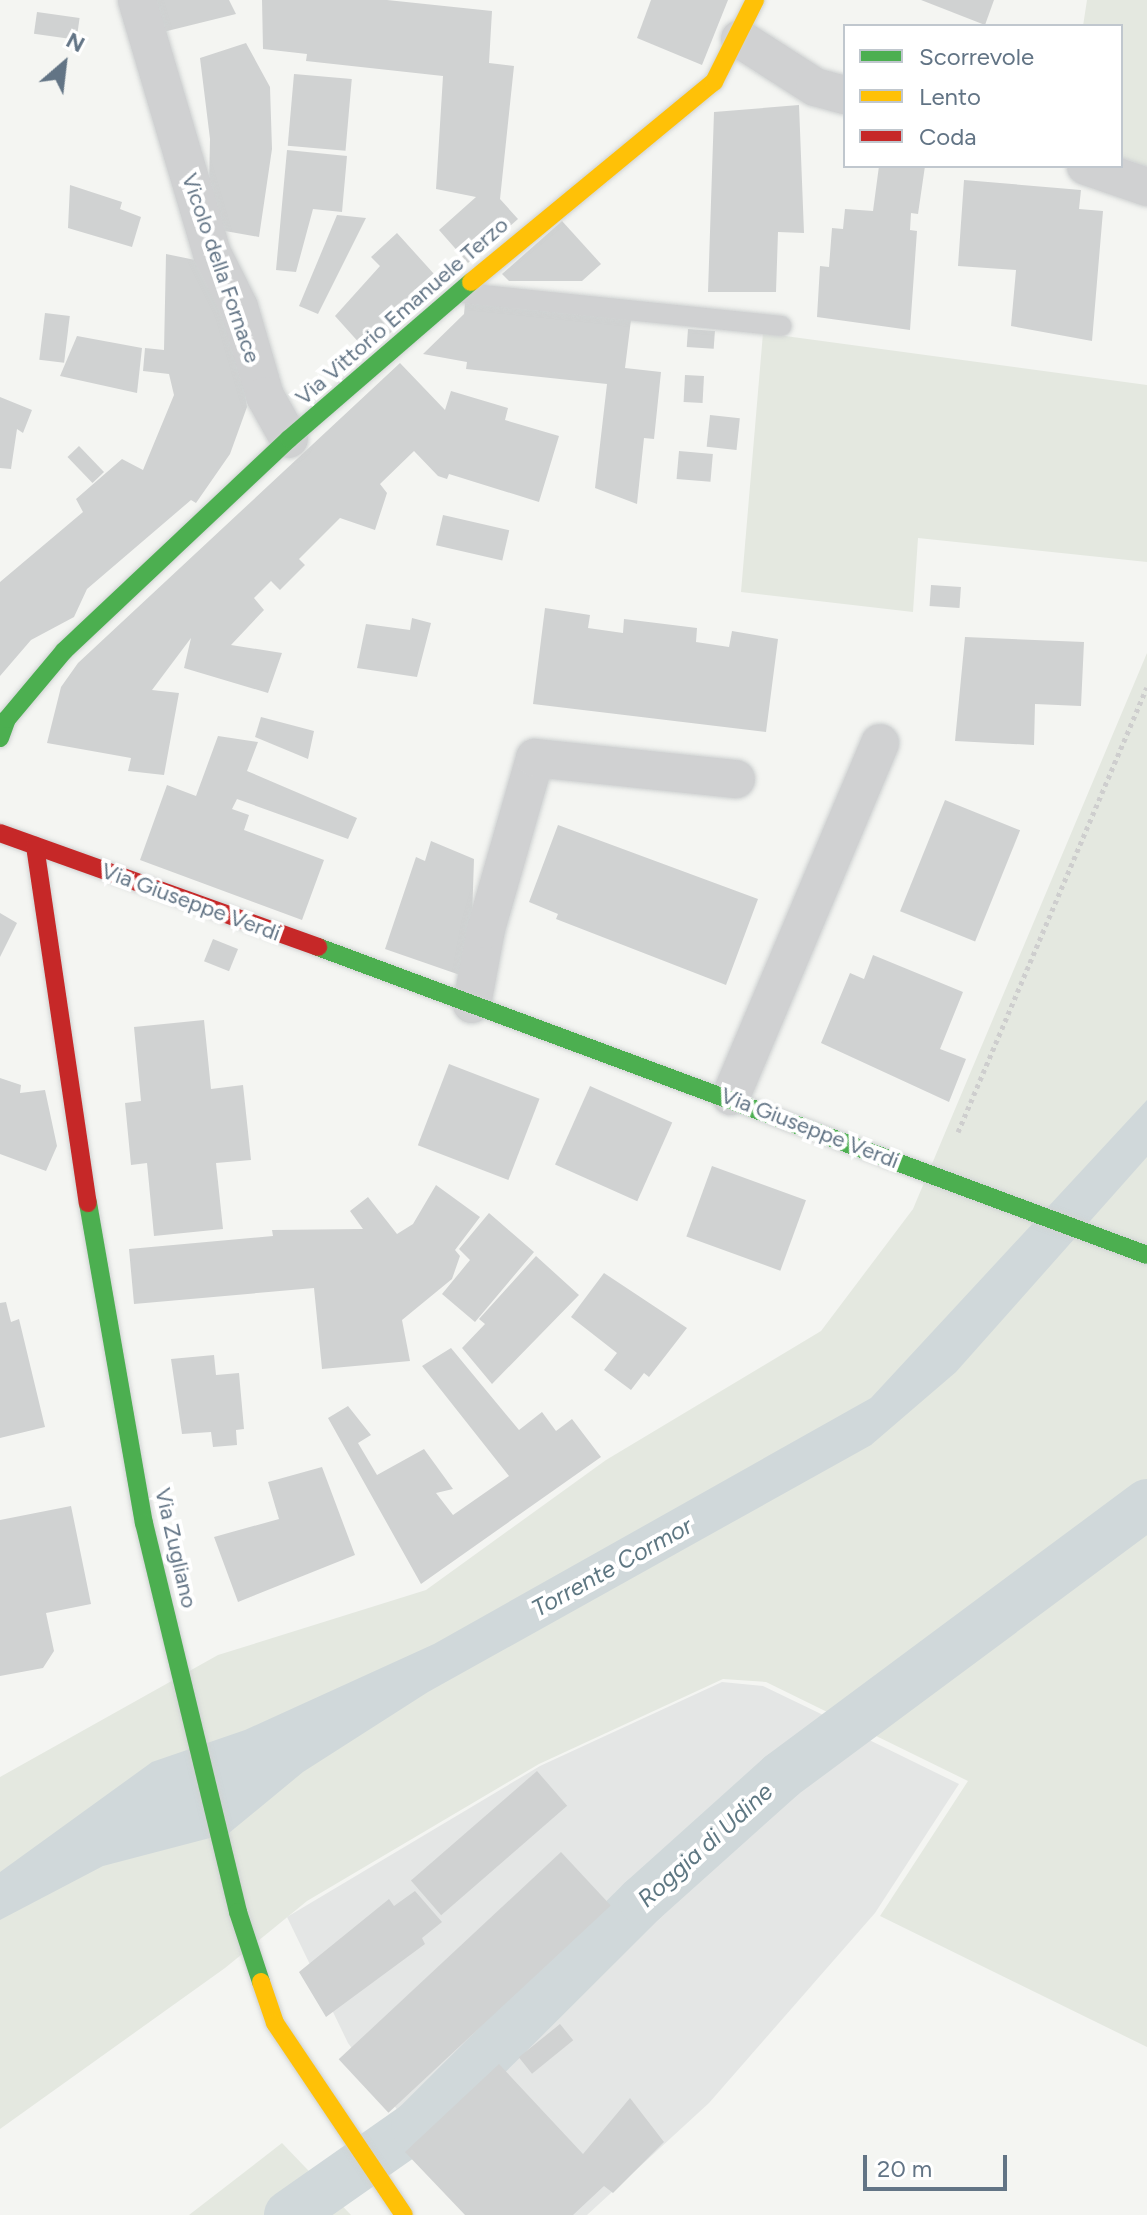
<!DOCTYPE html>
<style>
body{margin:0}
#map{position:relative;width:1147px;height:2215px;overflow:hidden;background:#f4f5f2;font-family:Figtree,sans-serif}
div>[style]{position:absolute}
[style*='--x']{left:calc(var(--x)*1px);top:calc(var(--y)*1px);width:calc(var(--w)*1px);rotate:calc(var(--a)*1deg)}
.built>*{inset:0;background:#e4e6e5}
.green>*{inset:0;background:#e4e8e0}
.water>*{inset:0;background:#d0d8da}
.canal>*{height:50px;margin:-25px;padding:0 25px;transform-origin:25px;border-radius:25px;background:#d0d8da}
.building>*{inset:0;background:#d0d2d2;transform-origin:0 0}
.path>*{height:5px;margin-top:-2.5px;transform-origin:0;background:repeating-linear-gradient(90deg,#cecece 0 4px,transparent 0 8px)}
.roads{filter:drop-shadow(0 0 2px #cfd2d2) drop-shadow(0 0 2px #cfd2d2)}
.lane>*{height:20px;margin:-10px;padding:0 10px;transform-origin:10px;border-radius:10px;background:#d0d1d2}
.street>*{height:38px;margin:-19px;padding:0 19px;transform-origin:19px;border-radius:19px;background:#d0d1d2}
.fast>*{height:18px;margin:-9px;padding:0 9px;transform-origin:9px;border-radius:9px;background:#4caf50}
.slow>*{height:18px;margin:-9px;padding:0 9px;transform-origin:9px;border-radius:9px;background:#ffc107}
.jam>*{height:18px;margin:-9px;padding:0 9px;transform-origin:9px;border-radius:9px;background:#c62828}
span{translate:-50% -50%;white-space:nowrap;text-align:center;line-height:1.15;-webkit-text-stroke:8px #fff;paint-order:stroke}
.street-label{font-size:22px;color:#627485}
.water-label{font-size:24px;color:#5e7782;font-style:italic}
.legend{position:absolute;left:843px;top:24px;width:280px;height:144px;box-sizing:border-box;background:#fff;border:2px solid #c0c7ce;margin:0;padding:10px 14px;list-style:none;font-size:24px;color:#627485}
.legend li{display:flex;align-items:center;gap:16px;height:40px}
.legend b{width:40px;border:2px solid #c0c7ce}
.north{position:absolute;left:24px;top:24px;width:80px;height:80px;-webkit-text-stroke:6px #fff;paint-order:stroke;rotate:28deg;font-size:22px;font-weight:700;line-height:32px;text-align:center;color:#627485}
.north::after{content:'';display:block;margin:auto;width:28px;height:36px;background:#627485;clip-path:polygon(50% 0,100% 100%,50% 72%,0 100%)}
.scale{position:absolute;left:863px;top:2155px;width:144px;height:36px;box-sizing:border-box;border:4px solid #627485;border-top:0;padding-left:10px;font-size:24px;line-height:28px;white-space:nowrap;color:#627485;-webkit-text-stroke:6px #fff;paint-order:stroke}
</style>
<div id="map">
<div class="built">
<div style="clip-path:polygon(722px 1682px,763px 1686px,844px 1725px,776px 1771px,614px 1913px,407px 2123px,348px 2043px,287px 1917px,540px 1766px)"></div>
<div style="clip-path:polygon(859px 1735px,959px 1784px,875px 1913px,709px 2103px,587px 2215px,478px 2215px,408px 2139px,786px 1786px)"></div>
</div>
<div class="green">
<div style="clip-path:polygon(1087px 0,1147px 0,1147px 167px,1121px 158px,1121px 26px,1083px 26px)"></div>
<div style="clip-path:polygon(763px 333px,1147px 385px,1147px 562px,918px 538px,913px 612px,741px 592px)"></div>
<div style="clip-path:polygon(1147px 653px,1147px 2047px,880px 1916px,968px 1781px,766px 1682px,723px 1679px,539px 1764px,307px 1901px,225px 1968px,0 2129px,0 1777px,218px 1655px,426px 1590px,606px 1460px,821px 1331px,913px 1209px)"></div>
<div style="clip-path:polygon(282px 2143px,351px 2215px,189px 2215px)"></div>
</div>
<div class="water">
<div style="clip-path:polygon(1147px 1100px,1147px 1157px,956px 1372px,871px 1445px,428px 1692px,303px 1772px,229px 1833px,103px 1866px,0 1920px,0 1872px,152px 1762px,245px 1730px,434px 1644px,871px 1398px)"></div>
</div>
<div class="canal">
<div style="--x:289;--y:2215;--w:155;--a:-35"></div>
<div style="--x:416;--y:2126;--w:320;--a:-44.9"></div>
<div style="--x:643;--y:1900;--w:186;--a:-41.9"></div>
<div style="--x:781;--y:1776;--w:456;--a:-36.6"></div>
</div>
<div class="building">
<div style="clip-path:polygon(138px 0,229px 0,236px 14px,147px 36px)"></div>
<div style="clip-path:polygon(262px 0,387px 0,492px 11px,489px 63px,514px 66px,500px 199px,518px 219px,468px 263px,439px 230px,476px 197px,436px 189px,443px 76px,306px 61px,307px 54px,263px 49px)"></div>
<div style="clip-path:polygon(651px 0,728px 0,702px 65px,637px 38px)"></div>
<div style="clip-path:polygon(921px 0,994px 0,985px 25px)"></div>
<div style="left:37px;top:12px;width:43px;height:22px;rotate:8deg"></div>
<div style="clip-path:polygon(246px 43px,270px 87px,272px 149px,259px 237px,208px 228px,210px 139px,200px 58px)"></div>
<div style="left:294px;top:74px;width:58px;height:72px;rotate:5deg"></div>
<div style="clip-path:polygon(799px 105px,804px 233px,778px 232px,776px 292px,708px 292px,714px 112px)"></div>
<div style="clip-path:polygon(287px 150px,347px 156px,342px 212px,313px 209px,296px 272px,276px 270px)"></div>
<div style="clip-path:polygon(879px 166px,925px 166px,918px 214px,911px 213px,910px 230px,917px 231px,910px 330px,817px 317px,820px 266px,829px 267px,832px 228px,843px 229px,845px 209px,873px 211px)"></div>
<div style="clip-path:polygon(964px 180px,1081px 190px,1079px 209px,1103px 211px,1092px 341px,1011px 326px,1016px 270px,958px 266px)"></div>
<div style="clip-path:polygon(70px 185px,122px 202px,120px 209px,141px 217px,132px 247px,68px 228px)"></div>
<div style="clip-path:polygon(337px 215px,366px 218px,318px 314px,299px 306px)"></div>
<div style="clip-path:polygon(562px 221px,601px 264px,582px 281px,509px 281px,502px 274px)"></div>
<div style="clip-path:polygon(397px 233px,444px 285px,389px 334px,383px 327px,362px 346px,335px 316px,380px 266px,371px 257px)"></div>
<div style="clip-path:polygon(166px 254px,210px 263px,240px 359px,247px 407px,230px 454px,196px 503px,191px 500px,87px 589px,74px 617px,31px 640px,0 676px,0 582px,83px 512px,76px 499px,122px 459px,143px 470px,174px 395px,169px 374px,143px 371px,145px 348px,164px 350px)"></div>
<div style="clip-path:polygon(465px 303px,631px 320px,625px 368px,661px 372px,654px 439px,644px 438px,637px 504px,595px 488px,607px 384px,466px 369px,467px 362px,423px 354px,464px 314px)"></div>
<div style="left:45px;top:313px;width:25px;height:47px;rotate:7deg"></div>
<div style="left:688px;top:329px;width:27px;height:18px;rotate:4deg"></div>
<div style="clip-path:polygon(77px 336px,142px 348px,137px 393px,60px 376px)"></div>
<div style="clip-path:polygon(400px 363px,445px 410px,451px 391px,508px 408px,505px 420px,559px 436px,539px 502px,449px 474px,447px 479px,438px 476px,414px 451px,380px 484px,387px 493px,375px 530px,340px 518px,299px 559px,305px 565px,280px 590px,271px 581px,254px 598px,264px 610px,231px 645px,282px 653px,268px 693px,184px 668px,191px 638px,152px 690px,179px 693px,164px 775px,128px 771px,131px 758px,47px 743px,61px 687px,78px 663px)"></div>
<div style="left:685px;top:375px;width:19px;height:27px;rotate:3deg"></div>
<div style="clip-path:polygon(0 397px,32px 410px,23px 433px,17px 429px,11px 469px,0 468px)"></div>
<div style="left:710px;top:415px;width:30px;height:32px;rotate:6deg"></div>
<div style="left:79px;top:446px;width:36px;height:16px;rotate:46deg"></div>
<div style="left:679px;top:451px;width:34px;height:28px;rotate:5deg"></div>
<div style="left:443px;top:515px;width:68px;height:31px;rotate:13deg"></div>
<div style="left:931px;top:585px;width:30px;height:21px;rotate:4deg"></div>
<div style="clip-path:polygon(545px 608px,590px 615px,588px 628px,623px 633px,624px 619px,697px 628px,696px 642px,729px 647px,732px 631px,778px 639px,766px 732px,533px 704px)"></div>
<div style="clip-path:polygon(412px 618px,431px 623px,417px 677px,357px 668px,366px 624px,410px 630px)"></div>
<div style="clip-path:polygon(965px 637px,1084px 642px,1081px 706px,1035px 704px,1034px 745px,955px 741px)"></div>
<div style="clip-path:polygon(261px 717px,314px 731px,308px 759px,255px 737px)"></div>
<div style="clip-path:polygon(218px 736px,258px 742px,247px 771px,357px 818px,348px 839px,237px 799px,232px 809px,249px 815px,244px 830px,324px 860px,302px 920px,140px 860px,167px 785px,196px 796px)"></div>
<div style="left:945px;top:800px;width:81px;height:120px;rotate:22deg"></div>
<div style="clip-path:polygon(558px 825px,758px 899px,726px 985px,556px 919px,558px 914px,529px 902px)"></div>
<div style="clip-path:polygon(431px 841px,474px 859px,471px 950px,460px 975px,385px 949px,416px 857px,425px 861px)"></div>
<div style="clip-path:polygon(0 913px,17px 923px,0 957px)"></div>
<div style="left:213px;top:939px;width:27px;height:24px;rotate:22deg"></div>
<div style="clip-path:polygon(873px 955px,963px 992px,940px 1049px,966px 1059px,949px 1102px,821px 1043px,850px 973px,864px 979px)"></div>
<div style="clip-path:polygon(204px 1020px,211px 1089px,243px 1085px,251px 1160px,216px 1163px,223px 1229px,154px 1236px,147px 1163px,131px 1165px,125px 1103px,141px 1101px,134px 1027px)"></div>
<div style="left:449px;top:1064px;width:97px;height:87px;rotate:21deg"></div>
<div style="clip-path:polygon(0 1078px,21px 1085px,20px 1093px,45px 1090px,57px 1146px,46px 1171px,0 1154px)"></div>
<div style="left:590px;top:1086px;width:90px;height:86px;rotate:24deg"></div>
<div style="left:712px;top:1166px;width:100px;height:75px;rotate:20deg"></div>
<div style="clip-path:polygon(436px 1185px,480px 1217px,455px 1250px,460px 1256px,452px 1279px,402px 1320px,410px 1361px,322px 1369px,314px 1288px,134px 1304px,129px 1249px,273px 1236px,272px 1230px,363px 1229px,350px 1211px,368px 1197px,397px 1234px,413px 1224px)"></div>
<div style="clip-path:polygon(489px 1213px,534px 1252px,475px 1322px,442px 1294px,470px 1260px,459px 1249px)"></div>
<div style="clip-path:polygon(536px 1256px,579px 1295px,492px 1384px,462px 1348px,485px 1324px,479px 1319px)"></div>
<div style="clip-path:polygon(604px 1273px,687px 1328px,649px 1377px,644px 1373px,631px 1390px,604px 1370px,617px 1353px,571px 1317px)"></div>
<div style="clip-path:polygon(6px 1302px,11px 1322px,19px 1319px,45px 1427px,0 1438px,0 1303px)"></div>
<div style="clip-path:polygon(451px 1348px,519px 1430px,542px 1412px,556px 1431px,572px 1419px,601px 1457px,421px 1584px,328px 1418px,348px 1406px,371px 1435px,358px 1443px,377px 1475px,424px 1449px,453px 1489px,436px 1493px,453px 1515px,509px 1476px,422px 1366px)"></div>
<div style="clip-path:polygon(214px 1355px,216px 1375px,239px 1373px,244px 1429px,236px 1430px,237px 1445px,213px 1447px,211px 1432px,182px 1434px,171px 1359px)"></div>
<div style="clip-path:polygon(322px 1467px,355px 1555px,238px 1602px,214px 1537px,279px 1519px,268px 1482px)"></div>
<div style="clip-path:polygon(71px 1506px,91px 1604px,46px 1613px,54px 1651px,43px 1668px,0 1676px,0 1520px)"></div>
<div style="left:537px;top:1771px;width:46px;height:167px;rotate:49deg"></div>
<div style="left:561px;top:1852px;width:73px;height:304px;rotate:47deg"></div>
<div style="clip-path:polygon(415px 1891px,442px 1922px,422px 1938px,425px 1944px,326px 2017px,299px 1972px,389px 1899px,394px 1906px)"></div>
<div style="left:560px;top:2024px;width:21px;height:53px;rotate:51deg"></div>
<div style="clip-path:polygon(499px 2064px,583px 2154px,630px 2098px,664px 2142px,613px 2193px,604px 2186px,573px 2215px,465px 2215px,405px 2152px)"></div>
</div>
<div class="path">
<div style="--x:958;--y:1132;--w:483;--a:-67"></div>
</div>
<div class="roads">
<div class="lane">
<div style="--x:463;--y:293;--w:320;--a:5.9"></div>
</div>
<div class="street">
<div style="--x:137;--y:0;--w:264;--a:73.5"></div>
<div style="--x:212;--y:253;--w:60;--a:63.4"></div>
<div style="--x:239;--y:307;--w:93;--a:73.7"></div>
<div style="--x:265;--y:396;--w:49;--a:60.8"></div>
<div style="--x:740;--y:39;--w:89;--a:32.6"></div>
<div style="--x:815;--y:87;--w:31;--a:15"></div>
<div style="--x:1086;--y:166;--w:65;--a:19"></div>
<div style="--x:472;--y:1004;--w:76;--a:-79.4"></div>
<div style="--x:486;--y:929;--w:178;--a:-74"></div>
<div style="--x:535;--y:758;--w:202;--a:6"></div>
<div style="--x:731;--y:1096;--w:383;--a:-67.1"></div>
</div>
<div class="fast">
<div style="--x:0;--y:738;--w:20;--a:-70"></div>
<div style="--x:7;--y:719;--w:89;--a:-50"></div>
<div style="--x:64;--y:651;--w:309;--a:-43.3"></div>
<div style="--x:289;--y:439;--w:240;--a:-40.8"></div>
<div style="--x:318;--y:947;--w:884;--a:20.38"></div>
<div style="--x:88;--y:1203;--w:325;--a:80.1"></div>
<div style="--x:144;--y:1523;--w:400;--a:76.4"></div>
<div style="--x:238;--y:1912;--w:74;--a:71.8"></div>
</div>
<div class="slow">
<div style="--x:471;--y:282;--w:315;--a:-39.5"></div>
<div style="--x:714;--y:82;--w:92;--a:-63.4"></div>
<div style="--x:261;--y:1982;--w:43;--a:71.1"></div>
<div style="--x:275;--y:2023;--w:231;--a:56.1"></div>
</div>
<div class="jam">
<div style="--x:0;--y:833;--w:338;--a:19.7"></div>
<div style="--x:35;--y:846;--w:361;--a:81.6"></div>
</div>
</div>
<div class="street-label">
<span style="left:221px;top:268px;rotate:71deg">Vicolo della Fornace</span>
<span style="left:402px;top:311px;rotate:-41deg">Via Vittorio Emanuele Terzo</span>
<span style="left:191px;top:902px;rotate:20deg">Via Giuseppe Verdi</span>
<span style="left:810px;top:1128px;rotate:21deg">Via Giuseppe Verdi</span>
<span style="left:176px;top:1548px;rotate:77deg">Via Zugliano</span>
</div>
<div class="water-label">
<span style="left:612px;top:1567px;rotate:-29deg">Torrente Cormor</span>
<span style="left:705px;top:1845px;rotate:-42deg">Roggia di Udine</span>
</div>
<ul class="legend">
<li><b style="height:10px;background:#4caf50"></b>Scorrevole</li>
<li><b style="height:10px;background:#ffc107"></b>Lento</li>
<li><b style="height:10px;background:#c62828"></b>Coda</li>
</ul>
<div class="north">N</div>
<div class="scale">20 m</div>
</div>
